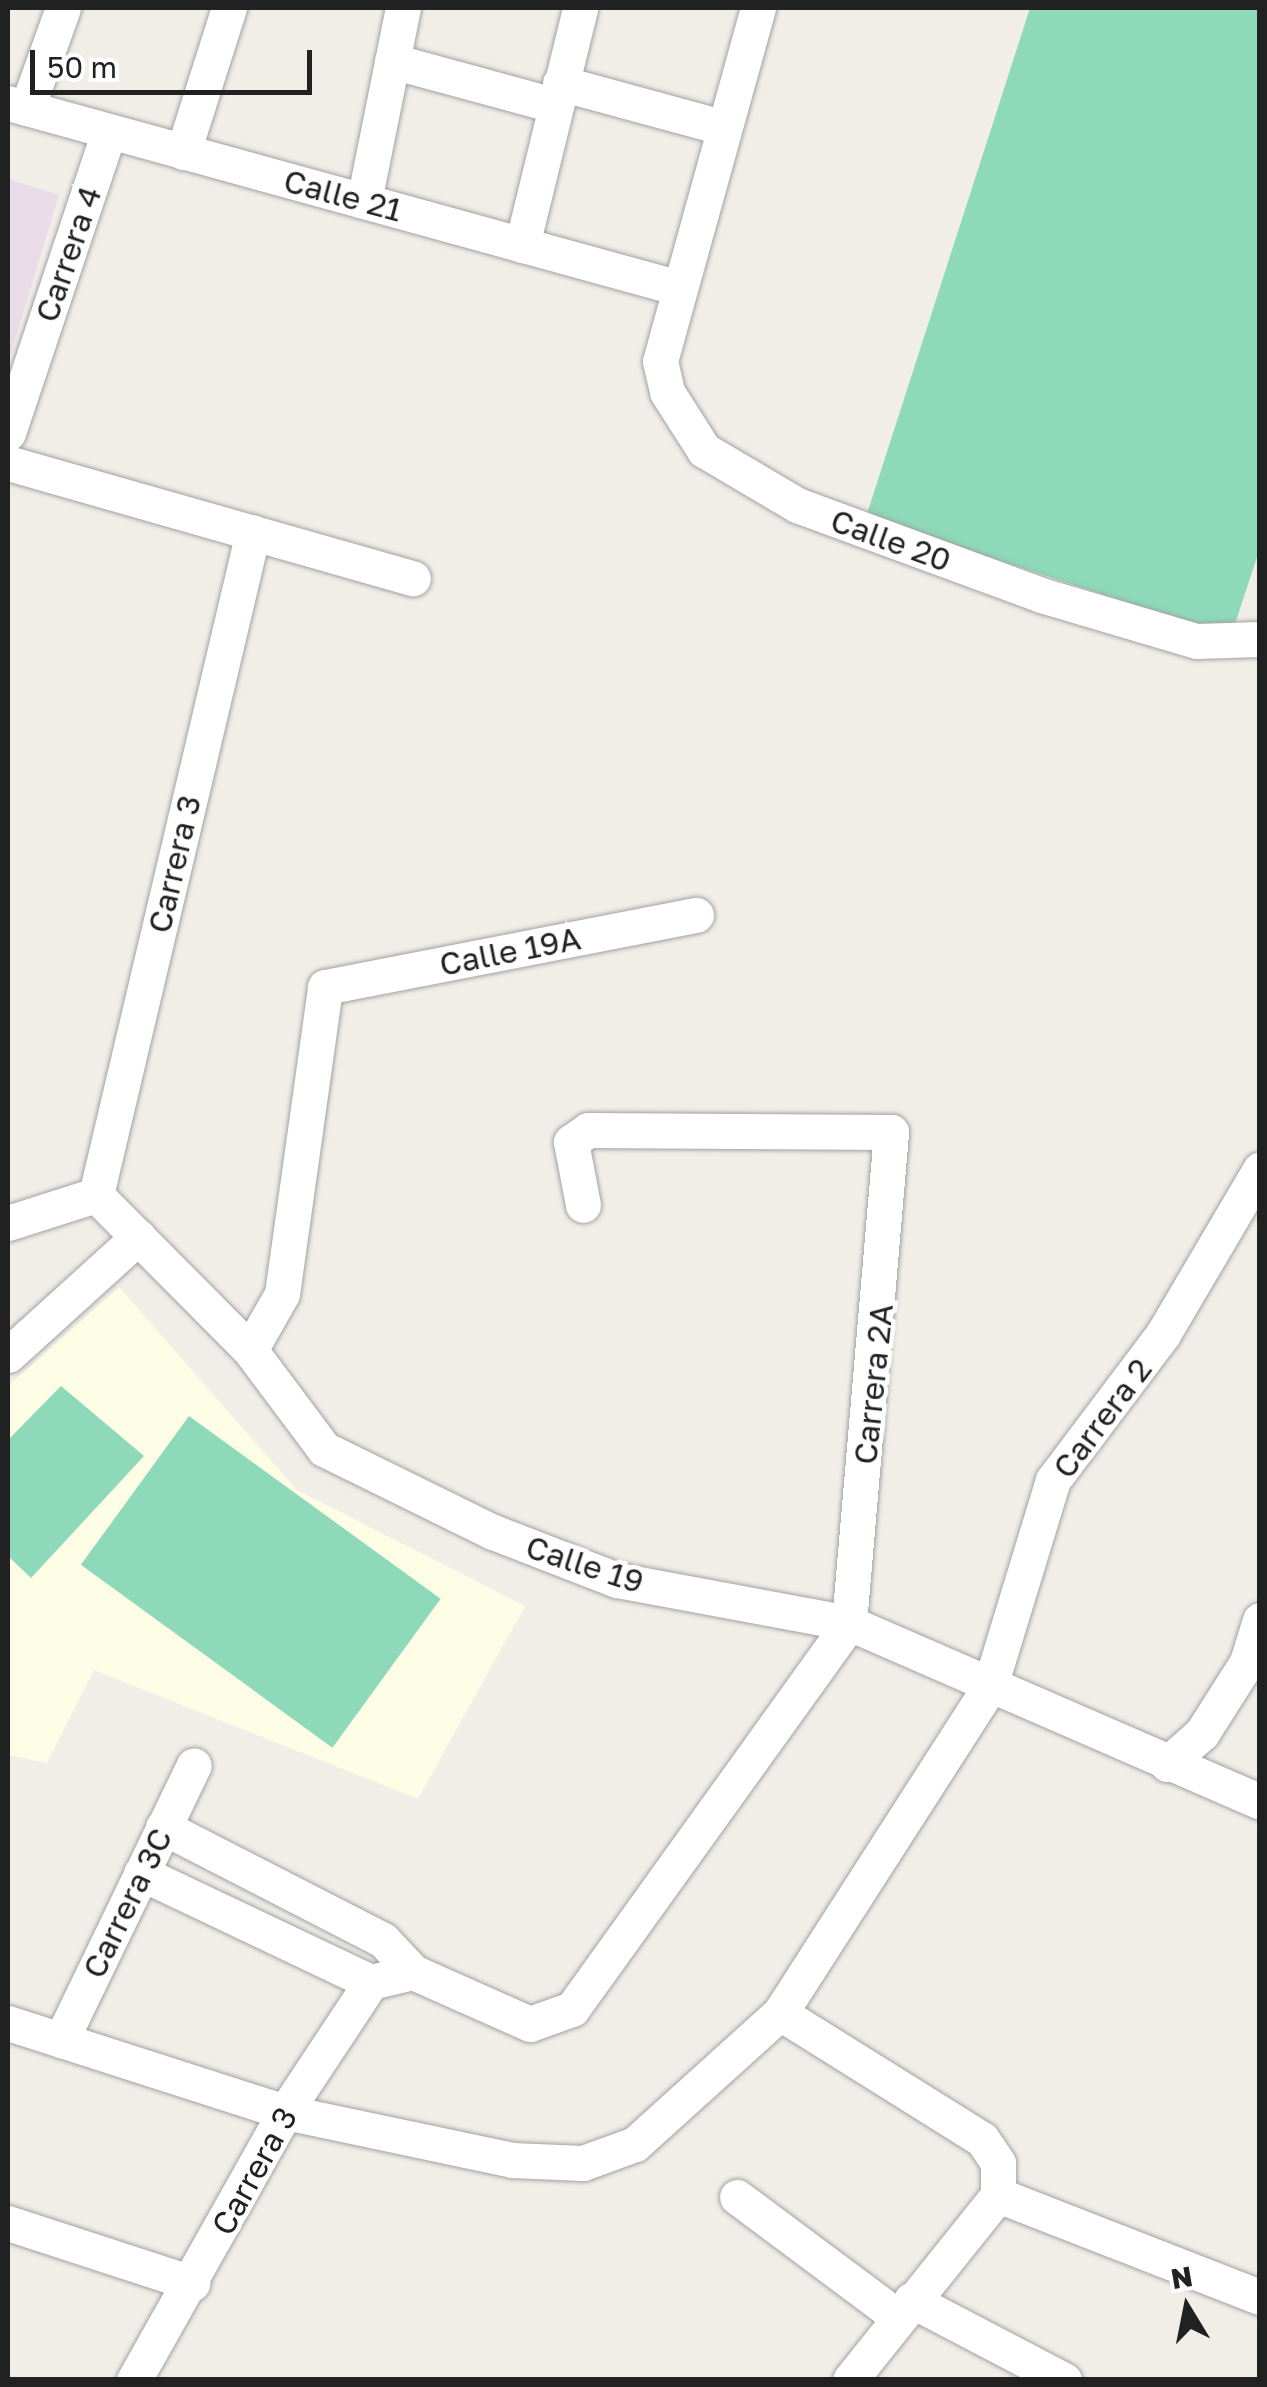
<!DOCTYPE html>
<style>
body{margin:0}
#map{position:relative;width:1267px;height:2387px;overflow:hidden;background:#f1eee8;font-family:"Golos Text",sans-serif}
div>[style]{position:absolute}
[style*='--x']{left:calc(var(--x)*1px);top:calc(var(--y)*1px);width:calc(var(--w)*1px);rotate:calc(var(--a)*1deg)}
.industrial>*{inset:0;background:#e9dbe7}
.education>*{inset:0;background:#fdfce5}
.pitch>*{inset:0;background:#8dd9b9;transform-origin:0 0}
.roads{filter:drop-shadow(0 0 2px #a2a2a2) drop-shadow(0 0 2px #a2a2a2)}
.minor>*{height:35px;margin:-17.5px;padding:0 17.5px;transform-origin:17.5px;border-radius:17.5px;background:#fff}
span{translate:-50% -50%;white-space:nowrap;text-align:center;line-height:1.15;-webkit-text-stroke:9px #fff;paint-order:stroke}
.street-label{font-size:32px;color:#212121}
.frame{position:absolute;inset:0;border:10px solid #212121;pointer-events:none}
.north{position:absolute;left:1137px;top:2257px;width:100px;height:100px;-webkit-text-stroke:8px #fff;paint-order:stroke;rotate:350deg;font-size:28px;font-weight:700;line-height:40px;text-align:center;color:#212121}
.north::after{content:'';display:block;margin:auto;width:35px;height:45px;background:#212121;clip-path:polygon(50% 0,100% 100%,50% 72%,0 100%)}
.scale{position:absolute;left:30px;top:50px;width:282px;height:45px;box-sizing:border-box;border:5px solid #212121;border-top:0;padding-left:12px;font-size:30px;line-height:35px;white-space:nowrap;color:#212121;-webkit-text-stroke:8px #fff;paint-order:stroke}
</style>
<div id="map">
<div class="industrial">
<div style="clip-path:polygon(8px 179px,59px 195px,8px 363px)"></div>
</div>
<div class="education">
<div style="clip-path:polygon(119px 1287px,297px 1490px,525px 1606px,418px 1799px,94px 1670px,47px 1763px,8px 1755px,8px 1386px)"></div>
</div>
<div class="pitch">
<div style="clip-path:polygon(1030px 8px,1259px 9px,1260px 548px,1231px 636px,866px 517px)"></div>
<div style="clip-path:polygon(61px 1386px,144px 1456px,31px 1578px,8px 1556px,8px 1440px)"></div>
<div style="left:189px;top:1416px;width:311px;height:184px;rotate:36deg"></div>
</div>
<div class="roads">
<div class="minor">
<div style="--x:758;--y:8;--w:366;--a:105.5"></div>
<div style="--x:660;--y:361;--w:32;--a:77"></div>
<div style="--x:667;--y:392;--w:69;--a:57.5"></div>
<div style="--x:704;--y:450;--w:108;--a:30.6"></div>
<div style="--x:797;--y:505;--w:260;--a:20.2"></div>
<div style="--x:1041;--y:595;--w:162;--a:16.5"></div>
<div style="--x:1196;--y:641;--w:64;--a:-1.8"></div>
<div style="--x:392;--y:61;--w:168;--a:15.2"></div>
<div style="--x:560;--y:83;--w:168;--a:15.2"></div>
<div style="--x:8;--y:103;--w:696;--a:15.41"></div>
<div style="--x:27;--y:108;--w:106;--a:-70.2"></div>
<div style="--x:183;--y:152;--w:151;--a:-72.3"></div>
<div style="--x:364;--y:201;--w:197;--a:-78.6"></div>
<div style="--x:522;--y:245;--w:244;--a:-76.2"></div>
<div style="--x:8;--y:433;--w:318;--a:-71.5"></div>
<div style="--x:8;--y:463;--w:421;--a:15.9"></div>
<div style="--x:96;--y:1195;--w:218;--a:45.2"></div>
<div style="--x:250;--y:1350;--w:124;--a:53.2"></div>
<div style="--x:324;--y:1449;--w:188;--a:26.2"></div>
<div style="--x:493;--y:1532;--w:133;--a:21.2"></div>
<div style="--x:617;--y:1580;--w:236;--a:10.5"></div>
<div style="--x:849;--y:1623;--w:448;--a:23.5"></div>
<div style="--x:96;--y:1195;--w:681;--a:-76.68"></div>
<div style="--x:8;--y:1223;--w:92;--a:-17.7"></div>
<div style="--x:250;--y:1350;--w:64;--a:-60.3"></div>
<div style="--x:282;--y:1294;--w:310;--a:-82"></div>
<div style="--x:325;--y:987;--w:378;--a:-11"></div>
<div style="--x:8;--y:1355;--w:176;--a:-42.2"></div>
<div style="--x:1167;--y:1764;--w:47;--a:-41.5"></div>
<div style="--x:1202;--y:1733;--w:84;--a:-57.6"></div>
<div style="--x:1247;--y:1662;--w:44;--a:-72.8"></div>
<div style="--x:163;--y:1827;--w:247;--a:27.2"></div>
<div style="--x:383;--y:1940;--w:44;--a:46.8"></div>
<div style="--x:141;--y:1873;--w:255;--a:25.4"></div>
<div style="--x:780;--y:2013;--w:238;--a:32"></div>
<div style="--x:982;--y:2139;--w:29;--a:56"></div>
<div style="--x:998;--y:2163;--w:32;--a:90"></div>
<div style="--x:8;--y:2023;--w:291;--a:17.8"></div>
<div style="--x:285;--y:2112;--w:232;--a:11.9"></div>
<div style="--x:512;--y:2160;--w:71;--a:2.4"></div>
<div style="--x:583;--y:2163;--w:55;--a:-20.1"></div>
<div style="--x:635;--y:2144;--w:195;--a:-42.1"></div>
<div style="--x:780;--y:2013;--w:389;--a:-57.3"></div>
<div style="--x:990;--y:1686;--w:215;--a:-73"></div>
<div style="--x:1053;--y:1480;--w:183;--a:-53"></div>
<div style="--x:1163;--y:1334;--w:191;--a:-59.5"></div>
<div style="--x:61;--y:2040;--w:305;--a:-64.2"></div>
<div style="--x:998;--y:2195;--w:281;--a:21.3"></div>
<div style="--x:737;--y:2197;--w:201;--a:36.7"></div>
<div style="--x:8;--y:2223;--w:194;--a:18.1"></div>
<div style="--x:911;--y:2300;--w:173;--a:27.6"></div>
<div style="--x:134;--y:2380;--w:308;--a:-60.6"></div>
<div style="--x:285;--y:2112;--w:156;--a:-56.5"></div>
<div style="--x:371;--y:1982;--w:43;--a:-13.4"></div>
<div style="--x:413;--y:1972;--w:128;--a:24"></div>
<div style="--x:530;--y:2024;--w:45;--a:-19.7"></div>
<div style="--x:572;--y:2009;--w:475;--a:-54.3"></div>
<div style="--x:849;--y:1623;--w:493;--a:-85.1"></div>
<div style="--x:891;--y:1132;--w:303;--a:-179.6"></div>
<div style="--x:588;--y:1130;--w:21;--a:145"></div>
<div style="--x:571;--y:1142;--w:64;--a:79.2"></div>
<div style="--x:850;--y:2380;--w:237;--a:-51.3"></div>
</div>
</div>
<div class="street-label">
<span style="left:343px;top:195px;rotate:15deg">Calle 21</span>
<span style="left:68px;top:254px;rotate:-71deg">Carrera 4</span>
<span style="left:891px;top:540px;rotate:20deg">Calle 20</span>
<span style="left:174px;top:864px;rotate:-77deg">Carrera 3</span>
<span style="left:510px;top:951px;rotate:-11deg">Calle 19A</span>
<span style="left:873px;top:1384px;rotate:-84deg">Carrera 2A</span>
<span style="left:1102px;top:1418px;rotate:-53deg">Carrera 2</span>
<span style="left:585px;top:1564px;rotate:18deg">Calle 19</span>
<span style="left:127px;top:1903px;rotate:-64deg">Carrera 3C</span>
<span style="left:254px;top:2171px;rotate:-61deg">Carrera 3</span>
</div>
<div class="frame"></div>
<div class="north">N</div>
<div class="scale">50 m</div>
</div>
